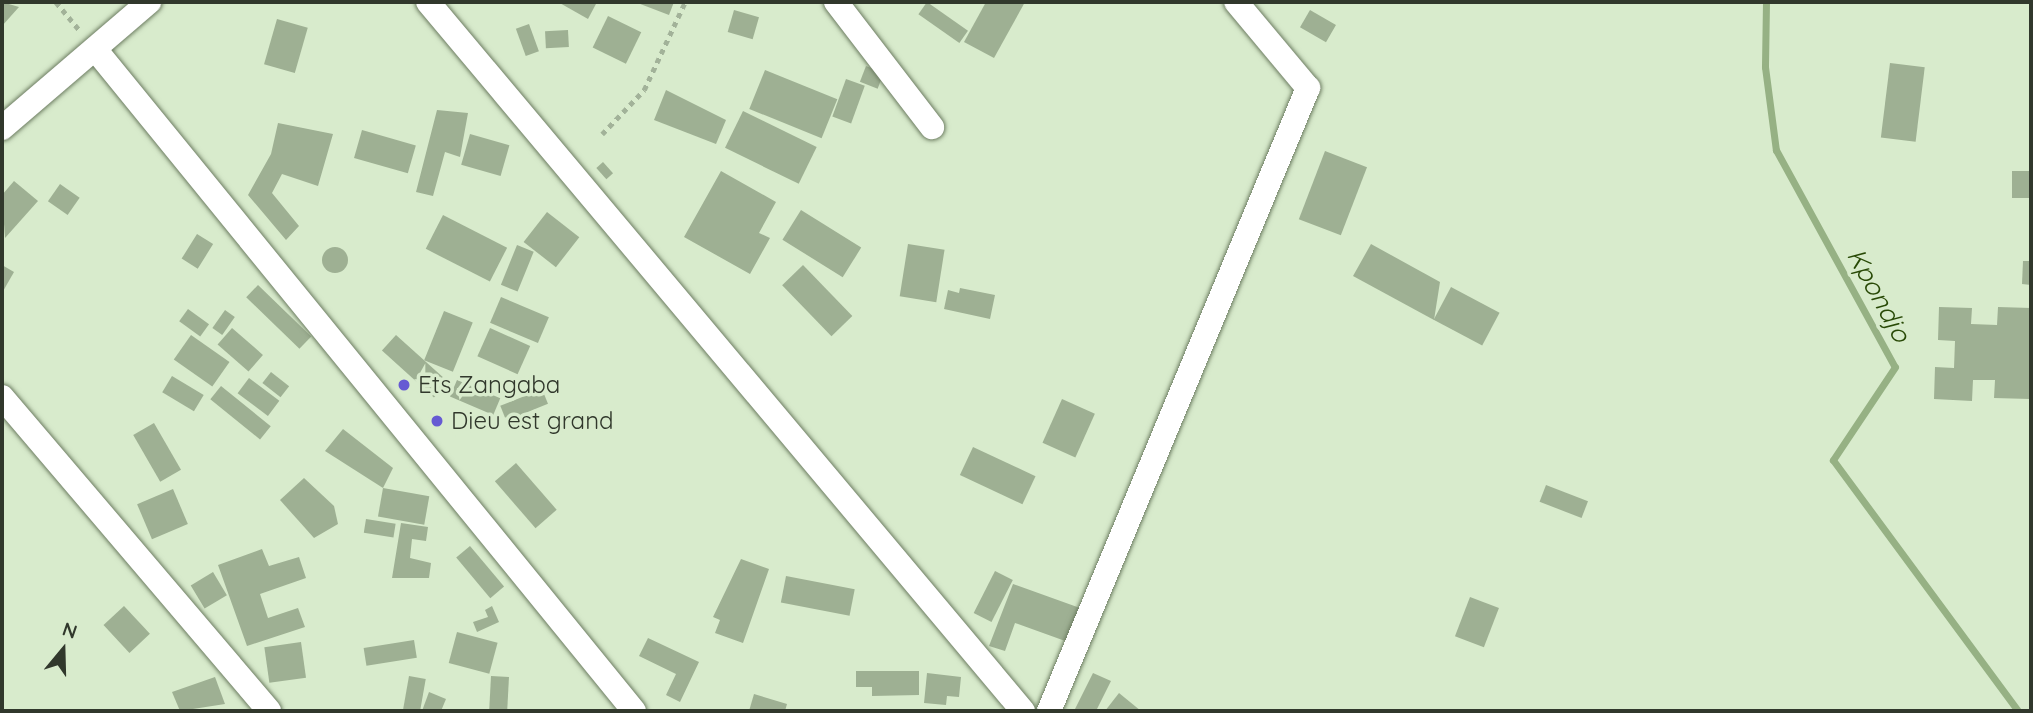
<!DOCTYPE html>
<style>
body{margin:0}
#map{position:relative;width:2033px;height:713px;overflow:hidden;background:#d8ebcc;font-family:Quicksand,sans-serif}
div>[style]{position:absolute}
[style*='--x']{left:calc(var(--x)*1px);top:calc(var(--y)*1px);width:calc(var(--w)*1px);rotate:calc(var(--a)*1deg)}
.stream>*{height:7px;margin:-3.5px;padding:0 3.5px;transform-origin:3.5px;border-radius:3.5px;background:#96b184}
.building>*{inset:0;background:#9eb093;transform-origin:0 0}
.round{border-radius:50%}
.path>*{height:4.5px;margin-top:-2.25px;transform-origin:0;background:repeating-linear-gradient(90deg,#a2b299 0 5px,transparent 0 10px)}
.roads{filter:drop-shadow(0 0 2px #6d7d62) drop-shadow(0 0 2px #6d7d62)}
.minor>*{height:24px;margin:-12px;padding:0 12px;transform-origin:12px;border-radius:12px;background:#fff}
.dots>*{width:19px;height:19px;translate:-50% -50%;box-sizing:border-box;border:4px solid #d8ebcc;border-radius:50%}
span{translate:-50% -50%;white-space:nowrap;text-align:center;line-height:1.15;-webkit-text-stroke:7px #d8ebcc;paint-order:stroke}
.poi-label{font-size:24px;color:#31382c}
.left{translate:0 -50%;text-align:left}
.water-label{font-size:26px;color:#284906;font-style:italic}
.frame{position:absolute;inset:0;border:4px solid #31382c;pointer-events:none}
.north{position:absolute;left:28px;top:615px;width:70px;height:70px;-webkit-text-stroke:5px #d8ebcc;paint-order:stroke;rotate:19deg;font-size:19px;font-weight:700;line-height:28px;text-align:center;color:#31382c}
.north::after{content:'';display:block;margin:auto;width:24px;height:32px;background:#31382c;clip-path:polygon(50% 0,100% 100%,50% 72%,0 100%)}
</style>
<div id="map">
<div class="stream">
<div style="--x:1766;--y:2;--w:65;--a:90.9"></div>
<div style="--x:1765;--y:67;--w:84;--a:82.5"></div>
<div style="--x:1776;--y:150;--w:247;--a:61.3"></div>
<div style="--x:1895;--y:367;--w:112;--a:123.7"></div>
<div style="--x:1833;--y:460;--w:312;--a:53.6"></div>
</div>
<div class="building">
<div style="clip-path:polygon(2px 2px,19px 7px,2px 26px)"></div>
<div style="clip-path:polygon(558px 2px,597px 2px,588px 19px)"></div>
<div style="clip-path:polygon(635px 2px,674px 2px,669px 15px)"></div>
<div style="left:927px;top:2px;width:50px;height:15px;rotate:35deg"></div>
<div style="clip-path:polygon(986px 2px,1025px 2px,994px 58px,964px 42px)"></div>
<div style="left:734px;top:10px;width:26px;height:23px;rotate:16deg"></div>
<div style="left:1310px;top:10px;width:30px;height:20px;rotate:30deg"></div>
<div style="left:608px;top:16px;width:37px;height:35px;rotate:26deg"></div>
<div style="left:277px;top:19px;width:32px;height:47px;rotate:16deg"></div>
<div style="left:529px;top:24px;width:29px;height:14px;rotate:70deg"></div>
<div style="left:568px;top:30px;width:17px;height:23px;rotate:87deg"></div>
<div style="left:1890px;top:63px;width:35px;height:75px;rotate:7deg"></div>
<div style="left:866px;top:66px;width:19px;height:17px;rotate:21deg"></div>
<div style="left:765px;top:70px;width:78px;height:42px;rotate:22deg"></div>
<div style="left:846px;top:79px;width:20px;height:40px;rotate:20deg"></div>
<div style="clip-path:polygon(666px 90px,726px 120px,716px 144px,654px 120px)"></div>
<div style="clip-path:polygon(437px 110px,468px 113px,460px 157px,445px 152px,433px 196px,416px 192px)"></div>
<div style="left:743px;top:111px;width:82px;height:41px;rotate:26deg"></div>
<div style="clip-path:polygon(278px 123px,333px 134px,318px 186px,282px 174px,272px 193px,299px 226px,286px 240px,248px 195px,271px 154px)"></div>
<div style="left:362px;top:130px;width:56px;height:29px;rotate:16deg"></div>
<div style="left:470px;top:134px;width:41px;height:32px;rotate:16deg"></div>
<div style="left:1325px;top:151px;width:45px;height:73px;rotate:21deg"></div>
<div style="left:603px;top:162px;width:15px;height:9px;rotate:48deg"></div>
<div style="clip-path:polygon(721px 171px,776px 202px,759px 233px,770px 238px,750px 274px,684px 237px)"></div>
<div style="left:2012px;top:171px;width:19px;height:27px"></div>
<div style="clip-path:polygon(14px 181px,38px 201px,5px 238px,2px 195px)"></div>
<div style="left:60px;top:184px;width:24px;height:21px;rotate:35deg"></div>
<div style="left:801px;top:210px;width:71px;height:35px;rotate:32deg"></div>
<div style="left:547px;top:212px;width:41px;height:38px;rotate:38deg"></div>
<div style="left:443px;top:215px;width:72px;height:38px;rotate:27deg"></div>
<div style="left:197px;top:234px;width:19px;height:29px;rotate:32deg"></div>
<div style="left:908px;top:244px;width:37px;height:53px;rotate:9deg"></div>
<div style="clip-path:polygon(1371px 244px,1440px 282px,1434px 320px,1353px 276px)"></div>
<div style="left:517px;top:245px;width:18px;height:43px;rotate:22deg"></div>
<div class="round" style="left:322px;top:247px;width:26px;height:26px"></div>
<div style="clip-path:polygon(2023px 261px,2031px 261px,2031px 285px,2022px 284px)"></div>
<div style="clip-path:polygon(2px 265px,14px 272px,2px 293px)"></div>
<div style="left:803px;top:265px;width:71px;height:29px;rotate:46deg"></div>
<div style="left:258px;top:285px;width:74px;height:17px;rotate:44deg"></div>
<div style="left:1451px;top:287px;width:55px;height:37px;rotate:28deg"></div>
<div style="clip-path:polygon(960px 288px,995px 295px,990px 319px,944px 309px,948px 290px,959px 293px)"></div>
<div style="left:501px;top:297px;width:52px;height:28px;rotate:23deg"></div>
<div style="clip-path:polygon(1939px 307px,1972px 308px,1971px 324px,1997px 325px,1998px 307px,2031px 308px,2030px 399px,1994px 398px,1995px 380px,1973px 380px,1972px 401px,1934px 399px,1935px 367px,1954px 368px,1955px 341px,1938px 340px)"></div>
<div style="left:188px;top:309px;width:26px;height:15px;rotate:36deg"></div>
<div style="left:225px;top:310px;width:12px;height:22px;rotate:35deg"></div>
<div style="left:444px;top:311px;width:31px;height:53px;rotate:22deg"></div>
<div style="left:232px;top:328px;width:41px;height:22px;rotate:41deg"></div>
<div style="left:490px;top:328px;width:44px;height:31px;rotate:24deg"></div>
<div style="left:191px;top:335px;width:47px;height:30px;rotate:35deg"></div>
<div style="left:396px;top:335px;width:70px;height:21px;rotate:42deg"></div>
<div style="left:271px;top:372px;width:23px;height:14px;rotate:38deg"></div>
<div style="left:172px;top:376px;width:37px;height:19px;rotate:31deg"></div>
<div style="left:249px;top:378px;width:38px;height:19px;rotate:37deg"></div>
<div style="left:457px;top:380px;width:47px;height:18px;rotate:23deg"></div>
<div style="left:221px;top:386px;width:64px;height:17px;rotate:39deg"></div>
<div style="left:542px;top:389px;width:16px;height:45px;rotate:68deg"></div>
<div style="left:1062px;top:399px;width:36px;height:48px;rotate:24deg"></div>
<div style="left:154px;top:423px;width:54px;height:24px;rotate:60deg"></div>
<div style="clip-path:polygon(343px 429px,393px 468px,383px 488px,325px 451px)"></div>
<div style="left:973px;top:447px;width:69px;height:31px;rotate:25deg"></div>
<div style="left:516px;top:463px;width:62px;height:28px;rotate:49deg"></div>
<div style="clip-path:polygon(304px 478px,334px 506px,338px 524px,314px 538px,280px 500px)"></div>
<div style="left:1546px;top:485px;width:45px;height:18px;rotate:21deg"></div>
<div style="left:383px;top:488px;width:47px;height:29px;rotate:10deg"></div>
<div style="left:173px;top:489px;width:38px;height:39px;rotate:67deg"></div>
<div style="left:366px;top:519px;width:30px;height:14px;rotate:9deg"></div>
<div style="clip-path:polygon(401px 523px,428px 527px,426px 541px,412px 539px,410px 558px,431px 563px,429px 578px,392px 578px)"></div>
<div style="left:470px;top:546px;width:53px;height:18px;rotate:50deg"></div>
<div style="clip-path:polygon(262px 549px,269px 566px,299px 557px,306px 578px,260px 594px,268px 618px,298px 608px,305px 627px,247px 646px,218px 565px)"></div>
<div style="clip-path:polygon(741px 559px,769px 569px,743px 643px,715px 633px,720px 620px,713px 617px)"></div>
<div style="left:995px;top:571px;width:20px;height:47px;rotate:27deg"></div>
<div style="left:213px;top:572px;width:27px;height:26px;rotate:59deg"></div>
<div style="left:786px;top:576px;width:70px;height:27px;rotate:11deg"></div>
<div style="clip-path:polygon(1013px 584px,1080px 608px,1068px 642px,1015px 623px,1005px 651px,989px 646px)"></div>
<div style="left:1470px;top:597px;width:31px;height:42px;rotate:21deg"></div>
<div style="left:124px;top:606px;width:38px;height:28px;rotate:47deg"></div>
<div style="clip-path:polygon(492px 606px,499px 622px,477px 632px,473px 622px,488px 617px,485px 610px)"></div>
<div style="left:457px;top:632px;width:42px;height:32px;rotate:15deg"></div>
<div style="clip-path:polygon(648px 638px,699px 662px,680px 702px,666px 695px,676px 674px,639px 656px)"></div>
<div style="left:414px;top:640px;width:18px;height:51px;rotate:81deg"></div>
<div style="left:301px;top:642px;width:36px;height:37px;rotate:82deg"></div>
<div style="clip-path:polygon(856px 671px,919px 671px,919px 695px,872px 696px,872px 687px,856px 687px)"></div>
<div style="clip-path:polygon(927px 673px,961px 677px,959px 697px,947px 696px,946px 705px,924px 703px)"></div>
<div style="clip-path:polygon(1093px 673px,1111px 681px,1096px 711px,1074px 711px)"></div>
<div style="left:409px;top:676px;width:17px;height:36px;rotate:10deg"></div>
<div style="left:491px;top:676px;width:18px;height:35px;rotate:3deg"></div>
<div style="clip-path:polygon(215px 677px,225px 704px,180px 711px,172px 692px)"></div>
<div style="clip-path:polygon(429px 692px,446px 699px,441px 711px,422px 711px)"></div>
<div style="clip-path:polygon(1119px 693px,1141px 711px,1105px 711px)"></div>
<div style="clip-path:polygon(754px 694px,787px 704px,785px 711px,749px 711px)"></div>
</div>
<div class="path">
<div style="--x:56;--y:2;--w:38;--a:50"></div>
<div style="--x:602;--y:134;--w:61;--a:-46.3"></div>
<div style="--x:644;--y:90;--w:97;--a:-65"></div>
</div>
<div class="roads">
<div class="minor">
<div style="--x:428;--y:2;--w:926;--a:50"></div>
<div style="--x:836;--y:2;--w:158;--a:52.5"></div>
<div style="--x:95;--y:49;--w:854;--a:50.85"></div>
<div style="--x:2;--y:128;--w:194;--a:-40.6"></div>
<div style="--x:2;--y:397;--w:412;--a:49.6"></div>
<div style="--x:1049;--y:711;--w:675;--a:-67.43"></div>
<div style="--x:1308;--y:88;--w:112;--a:-129.9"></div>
</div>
</div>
<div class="dots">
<div style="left:404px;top:385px;background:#665ad3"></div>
<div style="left:437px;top:421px;background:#665ad3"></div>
</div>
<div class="poi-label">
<span class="left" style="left:418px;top:385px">Ets Zangaba</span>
<span class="left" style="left:451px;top:421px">Dieu est grand</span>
</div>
<div class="water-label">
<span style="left:1879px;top:295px;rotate:61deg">Kpondjo</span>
</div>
<div class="frame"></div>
<div class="north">N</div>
</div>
